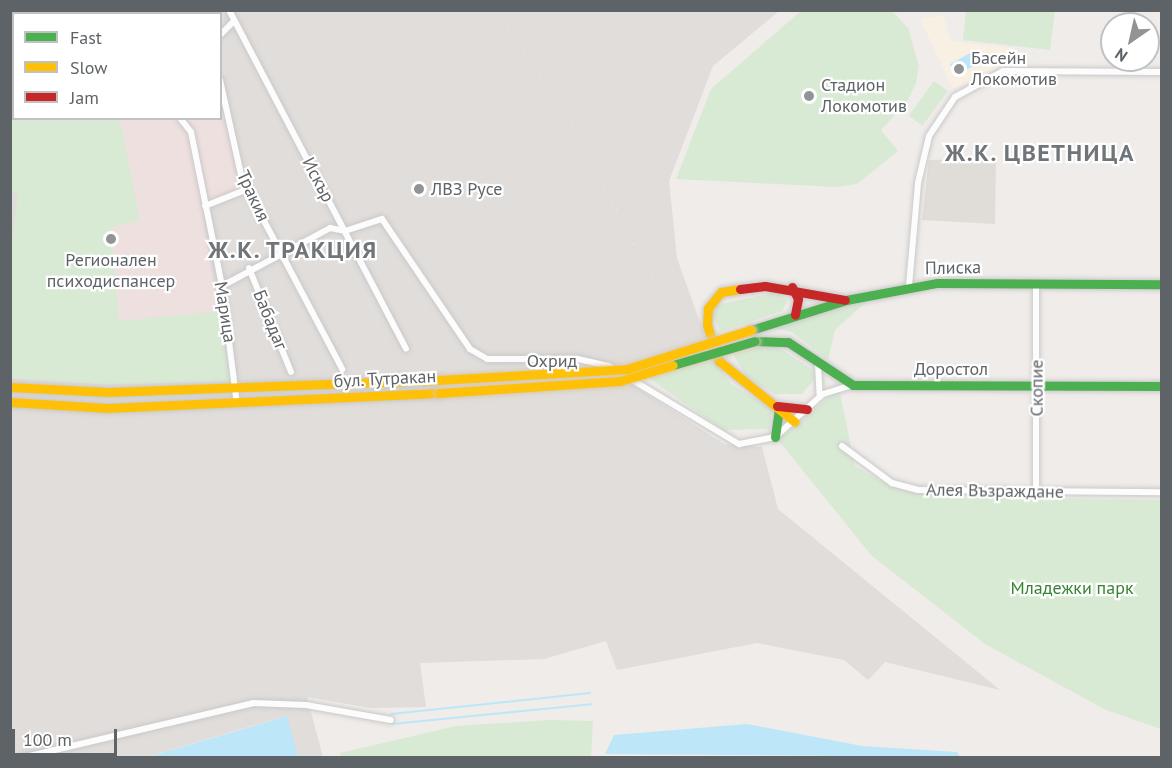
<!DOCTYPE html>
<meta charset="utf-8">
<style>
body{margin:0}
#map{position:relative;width:1172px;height:768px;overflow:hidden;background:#efece9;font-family:"PT Sans",sans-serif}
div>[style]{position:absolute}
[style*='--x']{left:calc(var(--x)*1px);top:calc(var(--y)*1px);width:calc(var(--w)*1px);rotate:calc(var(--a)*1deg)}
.commercial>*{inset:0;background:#f8f0e2}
.industrial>*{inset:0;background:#e0ddda}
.education>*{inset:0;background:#e0ddd8}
.medical>*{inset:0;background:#eee0de}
.green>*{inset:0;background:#d9ead4;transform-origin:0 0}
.water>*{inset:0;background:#bde6f8;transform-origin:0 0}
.stream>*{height:2px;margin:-1px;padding:0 1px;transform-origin:1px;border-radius:1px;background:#bde6f8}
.roads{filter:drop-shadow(0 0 2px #cac9ca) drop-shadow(0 0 2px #cac9ca)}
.street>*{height:6px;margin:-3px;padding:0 3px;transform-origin:3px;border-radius:3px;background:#fdfcfc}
.fast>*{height:9px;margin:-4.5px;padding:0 4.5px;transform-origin:4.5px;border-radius:4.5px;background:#4caf50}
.slow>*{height:9px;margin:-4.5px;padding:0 4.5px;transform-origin:4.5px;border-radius:4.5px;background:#ffc107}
.jam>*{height:9px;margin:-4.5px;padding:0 4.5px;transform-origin:4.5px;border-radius:4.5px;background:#c62828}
.rail>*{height:2px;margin-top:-1px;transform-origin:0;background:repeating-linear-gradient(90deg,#e3e4e3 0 1.5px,transparent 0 9.5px)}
.bridges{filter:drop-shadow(0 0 2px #d7cab6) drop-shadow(0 0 2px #d7cab6)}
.fast-bridge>*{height:9px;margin:-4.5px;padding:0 4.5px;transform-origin:4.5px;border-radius:4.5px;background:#4caf50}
.slow-bridge>*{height:9px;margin:-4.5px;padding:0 4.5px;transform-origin:4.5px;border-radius:4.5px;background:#ffc107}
.dots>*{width:16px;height:16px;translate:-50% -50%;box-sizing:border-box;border:3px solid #fff;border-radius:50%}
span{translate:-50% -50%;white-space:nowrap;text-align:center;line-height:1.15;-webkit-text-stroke:4.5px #fff;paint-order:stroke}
.poi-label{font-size:18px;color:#5e6367}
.left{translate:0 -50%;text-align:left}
.street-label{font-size:18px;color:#5e6367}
.park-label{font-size:18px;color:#368331}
.district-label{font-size:24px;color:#6f7579;font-weight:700;letter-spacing:1.5px}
.frame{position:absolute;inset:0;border:12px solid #5e6367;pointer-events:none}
.legend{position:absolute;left:12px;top:12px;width:210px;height:108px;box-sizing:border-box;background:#fff;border:2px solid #bfc1c2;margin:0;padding:8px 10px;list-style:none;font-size:18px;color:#5e6367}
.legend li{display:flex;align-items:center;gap:12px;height:30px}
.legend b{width:30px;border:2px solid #bfc1c2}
.north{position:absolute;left:1100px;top:12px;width:60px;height:60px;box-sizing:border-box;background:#fff;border:2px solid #bfc1c2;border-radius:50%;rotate:214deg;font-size:16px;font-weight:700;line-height:24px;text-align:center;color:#5e6367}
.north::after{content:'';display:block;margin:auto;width:21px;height:27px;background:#919394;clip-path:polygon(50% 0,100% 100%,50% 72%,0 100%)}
.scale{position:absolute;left:12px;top:729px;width:105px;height:27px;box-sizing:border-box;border:3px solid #5e6367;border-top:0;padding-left:8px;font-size:18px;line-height:21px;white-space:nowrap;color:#5e6367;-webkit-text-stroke:4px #fff;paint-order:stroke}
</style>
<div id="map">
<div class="commercial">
<div style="clip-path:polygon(943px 15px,951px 41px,1013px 48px,1012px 61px,953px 89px,920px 19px)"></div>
</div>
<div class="industrial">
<div style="clip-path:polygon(evenodd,10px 11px,779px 11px,713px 66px,669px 181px,677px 258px,712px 356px,623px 379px,724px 444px,762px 447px,778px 509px,1000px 690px,885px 662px,868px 680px,844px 660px,757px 643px,617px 670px,606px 641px,544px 659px,420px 663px,426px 707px,371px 708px,307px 697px,323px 757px,298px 757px,286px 716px,147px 757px,11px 757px,10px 11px,14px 14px,220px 14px,220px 118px,14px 118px,14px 14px)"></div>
</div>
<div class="education">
<div style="clip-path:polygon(996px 158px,995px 224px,922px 220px,929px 160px)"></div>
</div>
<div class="medical">
<div style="clip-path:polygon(13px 94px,14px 118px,220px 118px,221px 105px,243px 191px,205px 206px,203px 221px,231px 382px,100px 384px,11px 378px,10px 262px,18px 193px,12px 117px)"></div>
</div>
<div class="green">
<div style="clip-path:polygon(802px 10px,892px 11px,908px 28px,919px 66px,916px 83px,907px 102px,881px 130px,898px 151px,857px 184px,836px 187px,676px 179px,711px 89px)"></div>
<div style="clip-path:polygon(966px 11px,1055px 11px,1050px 50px,963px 40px)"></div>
<div style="left:934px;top:81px;width:17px;height:43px;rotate:36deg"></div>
<div style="clip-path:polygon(13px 94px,14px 118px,120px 119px,140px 220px,111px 228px,119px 321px,221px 311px,231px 382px,100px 384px,11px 378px,10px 262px,18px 193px,11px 192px)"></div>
<div style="clip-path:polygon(777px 292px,788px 300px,782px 311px,720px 332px,713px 313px,717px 305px)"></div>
<div style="clip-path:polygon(865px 303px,835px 330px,828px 360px,792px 332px,772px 328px,833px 306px)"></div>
<div style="clip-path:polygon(773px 344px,813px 370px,815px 378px,802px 394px,775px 394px,746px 376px,733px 354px)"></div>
<div style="clip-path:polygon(713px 358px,731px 384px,772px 409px,769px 429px,723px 430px,646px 376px)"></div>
<div style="clip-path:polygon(839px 388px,855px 466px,890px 486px,949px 497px,1161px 500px,1161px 729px,1106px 710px,985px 644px,872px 556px,778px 440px)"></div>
<div style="clip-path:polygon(550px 720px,593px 721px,591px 757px,341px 758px,340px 753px,456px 726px)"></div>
</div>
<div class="water">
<div style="left:972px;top:52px;width:13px;height:25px;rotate:61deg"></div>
<div style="clip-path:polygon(287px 716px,298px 757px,148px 757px)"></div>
<div style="clip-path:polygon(747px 724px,862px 746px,957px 752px,960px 757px,605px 754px,614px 735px)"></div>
</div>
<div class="stream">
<div style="--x:391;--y:714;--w:200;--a:-6"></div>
<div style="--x:392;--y:724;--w:200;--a:-5.7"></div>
</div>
<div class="roads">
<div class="street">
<div style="--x:229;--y:10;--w:382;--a:62.4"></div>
<div style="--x:220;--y:35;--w:20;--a:-45"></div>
<div style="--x:220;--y:80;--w:101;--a:77.5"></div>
<div style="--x:242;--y:179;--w:215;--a:62.2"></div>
<div style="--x:180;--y:118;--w:18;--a:52"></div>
<div style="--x:191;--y:132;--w:157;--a:78.6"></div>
<div style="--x:222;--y:286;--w:119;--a:82.8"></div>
<div style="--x:205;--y:206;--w:46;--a:-21.6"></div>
<div style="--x:249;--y:268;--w:112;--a:68"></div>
<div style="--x:222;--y:286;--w:123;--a:-28.2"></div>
<div style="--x:330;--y:228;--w:15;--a:11"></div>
<div style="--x:345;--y:231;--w:39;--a:-18"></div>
<div style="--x:382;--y:219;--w:157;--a:55.9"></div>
<div style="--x:470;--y:349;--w:20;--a:30"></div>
<div style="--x:487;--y:359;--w:91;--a:0"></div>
<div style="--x:578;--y:359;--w:32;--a:13"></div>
<div style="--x:609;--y:366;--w:152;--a:31"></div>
<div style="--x:739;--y:444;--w:37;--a:-11"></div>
<div style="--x:775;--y:437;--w:64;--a:-41.9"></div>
<div style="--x:823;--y:394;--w:31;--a:-17"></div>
<div style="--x:909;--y:286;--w:103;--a:-85"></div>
<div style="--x:918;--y:183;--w:48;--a:-76.8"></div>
<div style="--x:929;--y:136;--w:47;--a:-56.3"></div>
<div style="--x:955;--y:97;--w:55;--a:-28.4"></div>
<div style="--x:1003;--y:71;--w:159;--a:0.4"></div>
<div style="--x:818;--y:364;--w:33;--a:87"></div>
<div style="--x:842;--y:446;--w:62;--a:36.5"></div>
<div style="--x:892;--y:483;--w:27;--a:15"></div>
<div style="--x:918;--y:490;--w:244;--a:0.5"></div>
<div style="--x:1036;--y:492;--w:209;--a:-90"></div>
<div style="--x:21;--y:758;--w:238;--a:-13.3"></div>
<div style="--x:253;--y:703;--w:53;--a:2.2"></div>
<div style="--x:306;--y:705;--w:86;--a:10"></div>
</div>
<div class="fast">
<div style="--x:751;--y:330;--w:100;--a:-17.5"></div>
<div style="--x:846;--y:300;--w:93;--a:-10.6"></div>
<div style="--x:937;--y:283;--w:225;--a:0.3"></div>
<div style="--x:755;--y:341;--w:33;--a:2"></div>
<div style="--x:788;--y:342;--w:78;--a:33.5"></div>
<div style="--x:853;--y:385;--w:309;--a:0.2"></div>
<div style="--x:775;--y:437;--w:27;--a:-82"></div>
</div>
<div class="slow">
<div style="--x:740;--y:289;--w:19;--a:171"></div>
<div style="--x:721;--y:292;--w:21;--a:129"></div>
<div style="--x:708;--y:308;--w:17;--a:93"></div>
<div style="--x:707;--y:325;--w:38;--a:72"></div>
<div style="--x:719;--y:361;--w:97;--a:38.8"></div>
<div style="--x:10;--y:387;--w:98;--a:2.9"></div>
<div style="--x:108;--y:392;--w:330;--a:-2.1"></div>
<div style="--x:10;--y:402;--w:98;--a:3.5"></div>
<div style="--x:108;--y:408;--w:331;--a:-2.6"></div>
</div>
<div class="jam">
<div style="--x:792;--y:287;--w:13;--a:63"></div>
<div style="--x:798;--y:299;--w:16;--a:101"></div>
<div style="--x:740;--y:289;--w:25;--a:-7"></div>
<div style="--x:765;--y:286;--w:81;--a:9.9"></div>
<div style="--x:777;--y:406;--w:30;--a:6"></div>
</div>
</div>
<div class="rail">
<div style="--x:488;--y:10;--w:85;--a:57.1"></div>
<div style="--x:498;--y:10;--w:137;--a:56.9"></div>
<div style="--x:573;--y:125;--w:186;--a:62.9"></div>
</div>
<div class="bridges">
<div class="fast-bridge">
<div style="--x:673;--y:365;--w:85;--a:-16.3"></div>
</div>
<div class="slow-bridge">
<div style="--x:438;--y:380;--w:189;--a:-3.3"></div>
<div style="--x:627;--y:369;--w:130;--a:-17.5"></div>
<div style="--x:439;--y:393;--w:181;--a:-3.8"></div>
<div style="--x:620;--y:381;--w:55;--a:-16.8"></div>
</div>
</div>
<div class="dots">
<div style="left:959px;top:69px;background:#919394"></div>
<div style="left:809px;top:96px;background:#919394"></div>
<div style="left:419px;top:189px;background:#919394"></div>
<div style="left:111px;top:239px;background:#919394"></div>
</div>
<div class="poi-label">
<span class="left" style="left:971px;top:69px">Басейн<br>Локомотив</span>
<span class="left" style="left:821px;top:96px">Стадион<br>Локомотив</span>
<span class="left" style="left:431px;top:189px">ЛВЗ Русе</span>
<span style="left:111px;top:271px">Регионален<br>психодиспансер</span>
</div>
<div class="street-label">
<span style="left:318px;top:180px;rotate:62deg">Искър</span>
<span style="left:253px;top:196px;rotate:65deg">Тракия</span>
<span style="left:953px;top:268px;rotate:-1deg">Плиска</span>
<span style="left:225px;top:312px;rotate:81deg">Марица</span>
<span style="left:270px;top:320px;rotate:68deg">Бабадаг</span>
<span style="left:552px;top:361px">Охрид</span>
<span style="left:951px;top:369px">Доростол</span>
<span style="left:385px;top:379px;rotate:-3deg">бул. Тутракан</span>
<span style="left:1037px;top:388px;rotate:-90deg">Скопие</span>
<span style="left:995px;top:491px;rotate:1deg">Алея Възраждане</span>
</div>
<div class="park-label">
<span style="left:1072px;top:588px">Младежки парк</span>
</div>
<div class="district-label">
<span style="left:1040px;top:153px">Ж.К. ЦВЕТНИЦА</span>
<span style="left:293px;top:250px">Ж.К. ТРАКЦИЯ</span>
</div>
<div class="frame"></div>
<ul class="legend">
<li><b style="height:8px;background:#4caf50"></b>Fast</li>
<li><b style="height:8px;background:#ffc107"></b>Slow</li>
<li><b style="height:8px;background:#c62828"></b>Jam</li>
</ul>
<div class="north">N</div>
<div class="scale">100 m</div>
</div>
